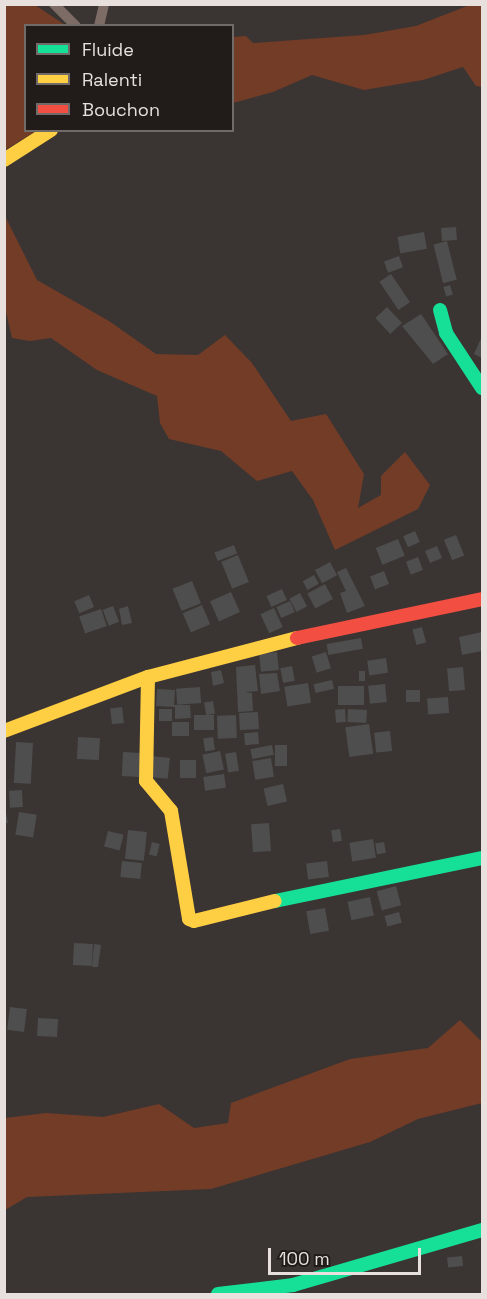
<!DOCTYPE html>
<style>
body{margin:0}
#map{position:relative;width:487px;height:1299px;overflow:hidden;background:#3a3432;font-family:"Space Grotesk",sans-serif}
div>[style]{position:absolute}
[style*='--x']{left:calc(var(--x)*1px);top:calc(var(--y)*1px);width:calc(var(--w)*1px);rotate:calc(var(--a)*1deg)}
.green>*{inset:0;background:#733c27}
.building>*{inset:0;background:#4e4e4e;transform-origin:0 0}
.street>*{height:10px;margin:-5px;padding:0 5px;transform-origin:5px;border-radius:5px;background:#7d6c66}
.fast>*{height:14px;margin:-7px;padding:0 7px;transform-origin:7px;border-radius:7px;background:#16e098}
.slow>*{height:14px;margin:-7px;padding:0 7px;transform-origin:7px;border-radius:7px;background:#ffcf43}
.jam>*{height:14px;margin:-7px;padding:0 7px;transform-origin:7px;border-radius:7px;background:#f24e42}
span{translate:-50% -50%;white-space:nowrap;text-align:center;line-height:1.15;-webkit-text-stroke:6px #211c1a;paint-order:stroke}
.frame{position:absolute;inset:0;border:6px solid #e7e0dd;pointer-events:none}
.legend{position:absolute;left:24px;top:24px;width:210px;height:108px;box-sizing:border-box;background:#211c1a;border:2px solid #706a68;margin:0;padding:8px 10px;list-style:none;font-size:18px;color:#e7e0dd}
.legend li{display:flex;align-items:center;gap:12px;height:30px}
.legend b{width:30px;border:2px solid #706a68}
.scale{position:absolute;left:268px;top:1248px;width:153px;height:27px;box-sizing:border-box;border:3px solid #e7e0dd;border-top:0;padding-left:8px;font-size:18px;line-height:21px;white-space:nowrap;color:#e7e0dd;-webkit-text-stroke:4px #211c1a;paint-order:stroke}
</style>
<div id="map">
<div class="green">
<div style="clip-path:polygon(5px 4px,35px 5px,65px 25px,26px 26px,26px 130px,36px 131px,5px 150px)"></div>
<div style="clip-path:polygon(472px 4px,482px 5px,482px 87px,476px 86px,463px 67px,423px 80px,364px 90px,312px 75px,273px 92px,233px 103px,233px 37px,246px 36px,253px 43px,364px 35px,416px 26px)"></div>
<div style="clip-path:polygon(5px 216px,37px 280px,109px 321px,156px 354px,198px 355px,225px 335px,252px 363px,291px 421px,326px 414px,364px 474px,358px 508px,381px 495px,381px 476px,405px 452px,430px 485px,418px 509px,335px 550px,313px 500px,292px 471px,257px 481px,221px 451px,169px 439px,160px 423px,157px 396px,97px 370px,51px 338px,30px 341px,12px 338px,5px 308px)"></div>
<div style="clip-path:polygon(460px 1020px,482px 1042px,482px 1103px,418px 1119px,370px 1142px,211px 1189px,27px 1197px,5px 1210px,5px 1118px,46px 1113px,103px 1117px,159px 1104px,194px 1128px,228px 1123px,231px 1103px,350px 1059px,428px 1048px)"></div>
</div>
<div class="building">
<div style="left:456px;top:227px;width:13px;height:15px;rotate:86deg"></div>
<div style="left:424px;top:232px;width:17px;height:27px;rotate:80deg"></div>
<div style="left:447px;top:241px;width:40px;height:14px;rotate:76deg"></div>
<div style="left:399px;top:256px;width:12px;height:16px;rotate:70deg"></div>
<div style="left:391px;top:274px;width:34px;height:14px;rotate:56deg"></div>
<div style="left:450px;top:285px;width:10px;height:7px;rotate:73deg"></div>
<div style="left:387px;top:307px;width:22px;height:16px;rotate:47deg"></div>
<div style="clip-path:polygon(421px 314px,448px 354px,433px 364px,402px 326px)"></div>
<div style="clip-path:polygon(482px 336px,482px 358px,474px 354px)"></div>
<div style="left:415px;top:531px;width:12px;height:13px;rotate:66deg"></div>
<div style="left:456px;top:535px;width:22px;height:13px;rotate:68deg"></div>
<div style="left:398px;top:539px;width:18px;height:24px;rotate:68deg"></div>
<div style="left:234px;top:545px;width:9px;height:21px;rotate:69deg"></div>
<div style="left:437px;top:546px;width:13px;height:13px;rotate:67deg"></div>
<div style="left:238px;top:555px;width:29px;height:18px;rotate:68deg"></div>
<div style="left:418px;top:557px;width:14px;height:13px;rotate:69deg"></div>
<div style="left:330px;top:562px;width:15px;height:17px;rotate:62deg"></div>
<div style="clip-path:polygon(346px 568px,365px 606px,347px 613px,340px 593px,346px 591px,337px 572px)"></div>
<div style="left:384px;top:571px;width:14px;height:15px;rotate:69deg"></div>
<div style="left:314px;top:575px;width:10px;height:13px;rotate:61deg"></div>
<div style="left:192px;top:581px;width:24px;height:21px;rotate:68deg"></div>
<div style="left:325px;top:584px;width:17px;height:20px;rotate:62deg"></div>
<div style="left:282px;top:589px;width:12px;height:17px;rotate:66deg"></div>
<div style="left:231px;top:592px;width:22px;height:23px;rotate:66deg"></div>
<div style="left:300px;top:593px;width:15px;height:12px;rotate:62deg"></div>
<div style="left:89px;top:595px;width:13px;height:16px;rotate:67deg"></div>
<div style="left:290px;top:601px;width:12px;height:15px;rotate:66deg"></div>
<div style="left:202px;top:605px;width:21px;height:21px;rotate:67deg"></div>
<div style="left:113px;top:606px;width:17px;height:11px;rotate:69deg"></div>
<div style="clip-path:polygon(128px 606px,132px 623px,122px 625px,119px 609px)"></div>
<div style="left:274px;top:608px;width:21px;height:15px;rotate:65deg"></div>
<div style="left:101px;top:609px;width:18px;height:23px;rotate:71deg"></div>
<div style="left:422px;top:627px;width:16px;height:10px;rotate:75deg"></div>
<div style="clip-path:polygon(482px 632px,482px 651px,462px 655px,459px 637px)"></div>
<div style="left:361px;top:638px;width:11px;height:35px;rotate:80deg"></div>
<div style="left:277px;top:652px;width:18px;height:18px;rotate:84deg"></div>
<div style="left:326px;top:652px;width:17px;height:15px;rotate:73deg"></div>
<div style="left:386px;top:658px;width:15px;height:19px;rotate:82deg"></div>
<div style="clip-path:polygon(255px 665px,258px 691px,245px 692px,252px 693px,253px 711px,238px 712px,236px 667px)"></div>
<div style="left:292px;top:666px;width:15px;height:12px;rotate:79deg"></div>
<div style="left:463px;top:667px;width:23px;height:16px;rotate:85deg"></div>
<div style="clip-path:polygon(221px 670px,224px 683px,213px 686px,211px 672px)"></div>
<div style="left:359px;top:671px;width:6px;height:10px"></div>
<div style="clip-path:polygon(277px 673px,280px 691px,261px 694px,259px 674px)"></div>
<div style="left:332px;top:680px;width:9px;height:19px;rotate:77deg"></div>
<div style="left:308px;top:683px;width:20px;height:24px;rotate:81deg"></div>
<div style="left:385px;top:684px;width:18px;height:17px;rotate:84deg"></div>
<div style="left:364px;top:686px;width:19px;height:26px;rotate:90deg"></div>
<div style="left:200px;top:687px;width:16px;height:24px;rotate:86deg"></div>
<div style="clip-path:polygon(157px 689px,175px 690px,174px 705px,190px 705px,191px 718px,175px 719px,175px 707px,156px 706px)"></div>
<div style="left:406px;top:690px;width:14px;height:12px"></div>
<div style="left:448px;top:697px;width:16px;height:21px;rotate:86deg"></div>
<div style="left:213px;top:701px;width:13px;height:9px;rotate:81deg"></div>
<div style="left:122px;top:707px;width:16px;height:12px;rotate:83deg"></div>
<div style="left:159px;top:709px;width:13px;height:12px"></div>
<div style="left:345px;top:709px;width:13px;height:10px;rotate:86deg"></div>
<div style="left:348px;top:709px;width:19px;height:13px;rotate:3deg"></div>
<div style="left:258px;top:712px;width:17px;height:19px;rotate:87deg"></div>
<div style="left:214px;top:715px;width:15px;height:20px;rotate:90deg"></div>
<div style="left:236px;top:715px;width:23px;height:19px;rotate:88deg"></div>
<div style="left:172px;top:722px;width:17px;height:14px"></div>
<div style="left:369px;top:724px;width:30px;height:24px;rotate:82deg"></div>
<div style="left:390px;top:731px;width:20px;height:16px;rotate:84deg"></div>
<div style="left:258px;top:732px;width:12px;height:14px;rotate:85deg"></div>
<div style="left:78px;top:737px;width:22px;height:22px;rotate:3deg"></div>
<div style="left:213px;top:737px;width:13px;height:10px;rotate:81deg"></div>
<div style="left:16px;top:742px;width:17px;height:41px;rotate:3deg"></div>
<div style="left:272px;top:745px;width:10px;height:22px;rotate:79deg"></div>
<div style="left:275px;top:745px;width:12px;height:21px"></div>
<div style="left:220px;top:751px;width:19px;height:18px;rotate:78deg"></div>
<div style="left:123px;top:752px;width:18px;height:24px;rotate:3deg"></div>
<div style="left:236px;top:752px;width:19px;height:11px;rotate:81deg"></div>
<div style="left:151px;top:756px;width:19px;height:21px;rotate:6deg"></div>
<div style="left:271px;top:758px;width:19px;height:19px;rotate:81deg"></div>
<div style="left:196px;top:760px;width:18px;height:16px;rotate:90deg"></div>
<div style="left:224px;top:774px;width:14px;height:21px;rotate:82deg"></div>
<div style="left:283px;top:784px;width:18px;height:20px;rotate:77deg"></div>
<div style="left:22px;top:790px;width:17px;height:13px;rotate:87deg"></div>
<div style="clip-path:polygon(4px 803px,8px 823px,4px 823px)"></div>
<div style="left:19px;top:812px;width:18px;height:23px;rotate:9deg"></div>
<div style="left:269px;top:823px;width:28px;height:18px;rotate:86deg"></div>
<div style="left:340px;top:829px;width:12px;height:9px;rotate:81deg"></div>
<div style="left:128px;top:830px;width:19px;height:29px;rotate:6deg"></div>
<div style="left:108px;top:831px;width:16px;height:16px;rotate:14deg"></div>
<div style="left:373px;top:839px;width:19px;height:24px;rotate:81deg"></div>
<div style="left:152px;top:842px;width:8px;height:13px;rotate:14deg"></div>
<div style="left:384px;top:842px;width:11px;height:9px;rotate:80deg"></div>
<div style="left:122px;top:861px;width:20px;height:16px;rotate:6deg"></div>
<div style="left:327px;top:861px;width:16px;height:21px;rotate:83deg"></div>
<div style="left:396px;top:886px;width:20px;height:20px;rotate:75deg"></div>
<div style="left:370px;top:897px;width:19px;height:23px;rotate:78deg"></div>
<div style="left:325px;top:908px;width:23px;height:19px;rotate:80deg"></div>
<div style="left:399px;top:912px;width:11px;height:15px;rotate:75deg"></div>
<div style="left:74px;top:943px;width:19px;height:22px;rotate:3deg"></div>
<div style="clip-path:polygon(94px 944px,101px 945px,98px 967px,92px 967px)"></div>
<div style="left:10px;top:1007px;width:17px;height:23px;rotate:7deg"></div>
<div style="left:38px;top:1018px;width:20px;height:18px;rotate:3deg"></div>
<div style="left:462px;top:1256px;width:10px;height:15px;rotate:84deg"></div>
</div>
<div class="street">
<div style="--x:54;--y:4;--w:31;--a:45"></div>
<div style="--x:99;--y:26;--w:23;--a:-77"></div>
</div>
<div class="fast">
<div style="--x:440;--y:310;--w:24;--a:75"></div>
<div style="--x:446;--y:333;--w:66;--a:56.8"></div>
<div style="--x:275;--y:901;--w:211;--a:-11.7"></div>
<div style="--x:218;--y:1294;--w:76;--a:-6.8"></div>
<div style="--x:293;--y:1285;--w:197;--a:-16.2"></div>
</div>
<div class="slow">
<div style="--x:4;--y:160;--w:56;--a:-32.6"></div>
<div style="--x:148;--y:677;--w:104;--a:91.1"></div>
<div style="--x:146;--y:781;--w:39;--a:50"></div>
<div style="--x:171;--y:811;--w:109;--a:80.5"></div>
<div style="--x:189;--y:919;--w:5;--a:22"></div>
<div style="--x:194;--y:921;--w:83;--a:-13.9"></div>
<div style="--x:4;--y:731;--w:154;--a:-20.6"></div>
<div style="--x:148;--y:677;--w:154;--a:-14.7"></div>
</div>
<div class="jam">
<div style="--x:297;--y:638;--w:189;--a:-11.9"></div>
</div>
<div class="frame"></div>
<ul class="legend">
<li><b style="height:8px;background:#16e098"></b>Fluide</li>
<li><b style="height:8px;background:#ffcf43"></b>Ralenti</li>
<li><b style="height:8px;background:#f24e42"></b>Bouchon</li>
</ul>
<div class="scale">100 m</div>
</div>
